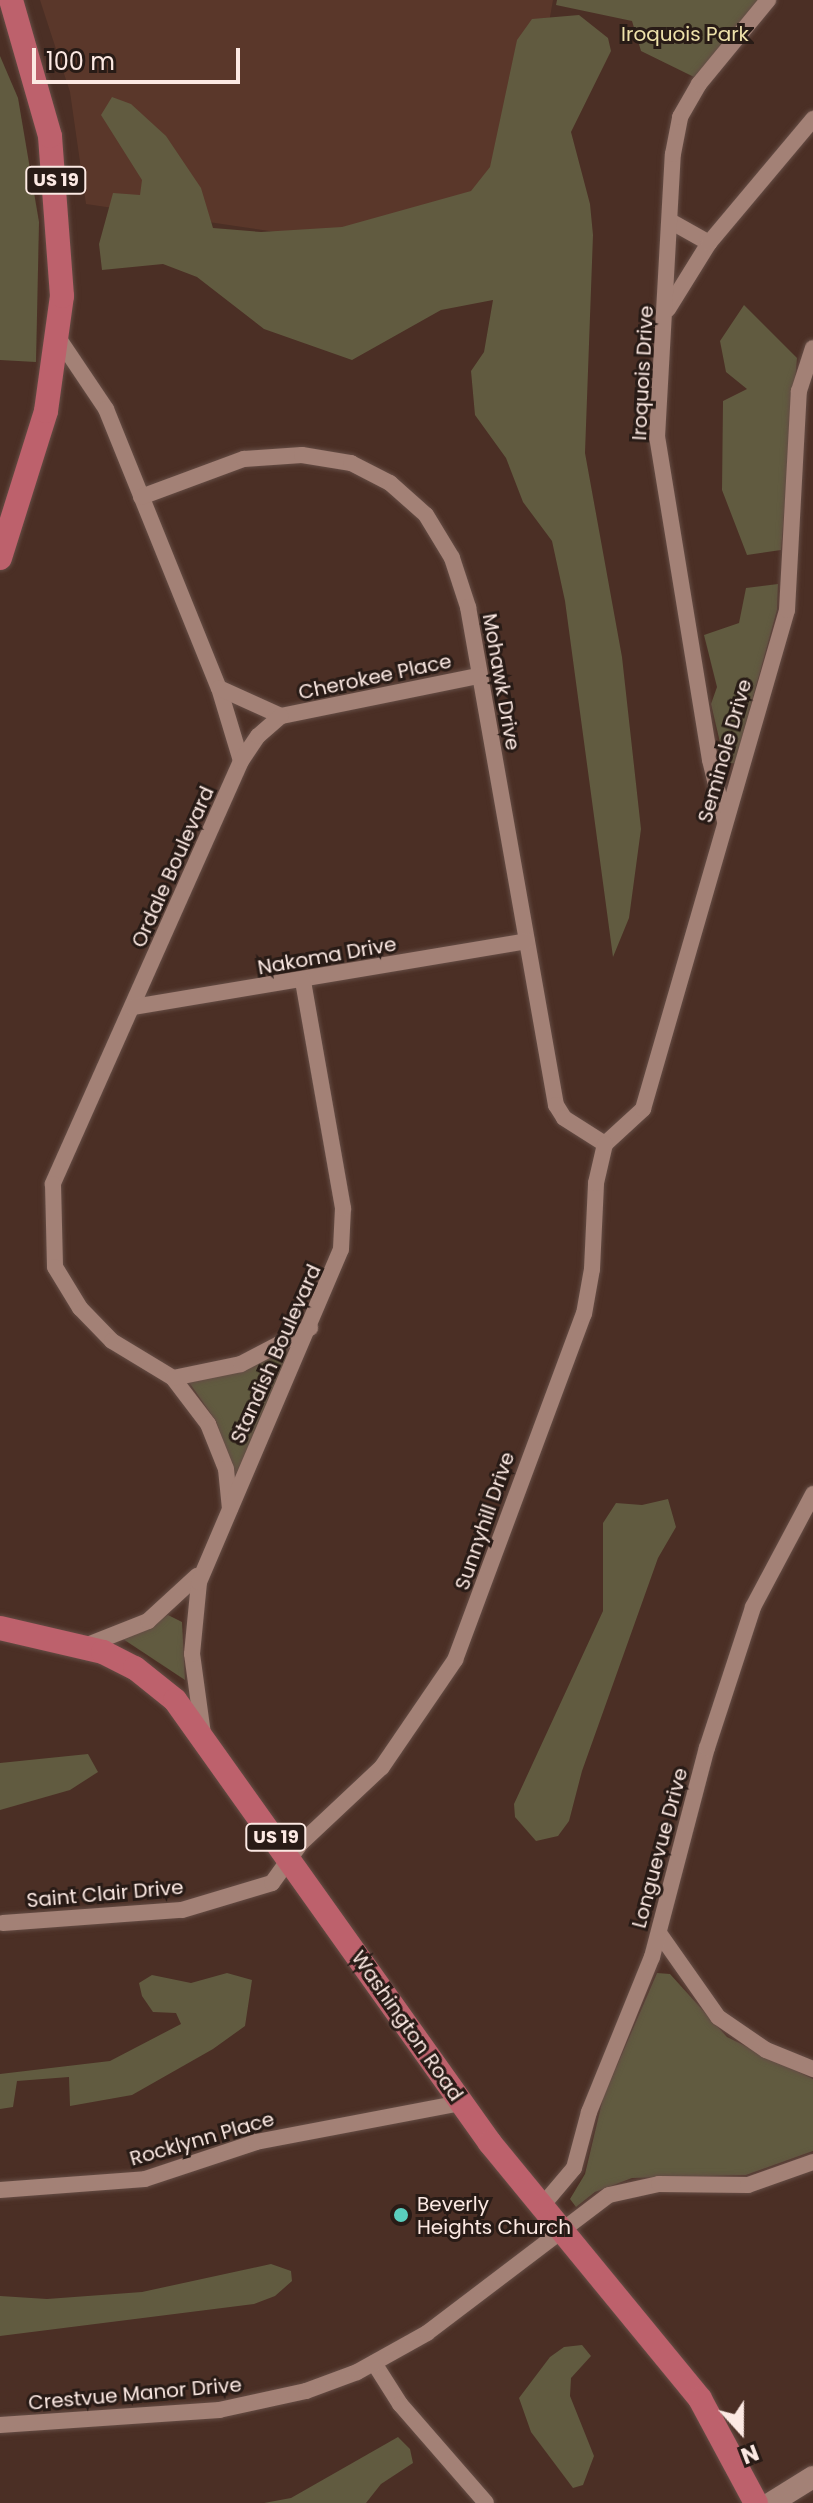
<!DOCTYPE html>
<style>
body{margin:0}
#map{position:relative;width:813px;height:2503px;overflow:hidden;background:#4b2f25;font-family:Poppins,sans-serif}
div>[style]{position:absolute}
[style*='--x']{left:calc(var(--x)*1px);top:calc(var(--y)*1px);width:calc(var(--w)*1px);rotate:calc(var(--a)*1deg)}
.built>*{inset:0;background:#5a372a}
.green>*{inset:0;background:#615b40}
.roads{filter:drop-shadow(0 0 2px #654d45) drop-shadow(0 0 2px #654d45)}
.street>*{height:16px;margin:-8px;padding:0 8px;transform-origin:8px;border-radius:8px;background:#a38176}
.secondary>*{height:22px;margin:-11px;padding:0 11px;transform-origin:11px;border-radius:11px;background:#a38176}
.primary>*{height:24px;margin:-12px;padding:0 12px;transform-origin:12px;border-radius:12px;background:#bd616c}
.dots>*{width:22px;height:22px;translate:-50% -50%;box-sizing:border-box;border:4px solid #281b16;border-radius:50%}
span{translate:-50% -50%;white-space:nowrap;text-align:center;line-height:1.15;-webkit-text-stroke:6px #281b16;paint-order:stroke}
.shield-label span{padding:2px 6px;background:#281b16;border:2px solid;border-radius:6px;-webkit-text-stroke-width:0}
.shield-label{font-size:18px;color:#fce9e3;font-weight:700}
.park-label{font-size:20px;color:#eee1aa}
.street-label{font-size:20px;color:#fce9e3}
.poi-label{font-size:20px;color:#fce9e3}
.left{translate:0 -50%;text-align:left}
.north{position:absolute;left:701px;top:2391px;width:80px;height:80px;-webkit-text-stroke:6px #281b16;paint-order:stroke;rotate:159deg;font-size:22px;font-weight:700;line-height:32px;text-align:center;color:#fce9e3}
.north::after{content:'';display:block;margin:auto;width:28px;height:36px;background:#fce9e3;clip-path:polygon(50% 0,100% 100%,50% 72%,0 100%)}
.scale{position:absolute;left:32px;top:48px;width:208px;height:36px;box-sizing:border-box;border:4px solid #fce9e3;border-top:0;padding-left:10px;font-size:24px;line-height:28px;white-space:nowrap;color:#fce9e3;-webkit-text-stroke:6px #281b16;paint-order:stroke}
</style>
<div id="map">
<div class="built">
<div style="clip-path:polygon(40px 0,553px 0,506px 266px,86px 204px,70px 92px)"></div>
</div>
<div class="green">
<div style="clip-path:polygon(557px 0,761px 0,694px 77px,641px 51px,632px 21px,556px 5px)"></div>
<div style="clip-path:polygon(579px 15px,608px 38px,611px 51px,571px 132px,590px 204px,593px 235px,585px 453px,622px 657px,641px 829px,629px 918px,613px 957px,565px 601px,552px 541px,523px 502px,506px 458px,475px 415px,471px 371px,484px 352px,493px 300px,441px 310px,352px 360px,264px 329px,197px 277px,163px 264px,102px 270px,99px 244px,113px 193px,140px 195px,142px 180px,101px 115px,112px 97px,131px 104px,166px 136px,201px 188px,213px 228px,261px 232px,342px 227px,471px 191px,490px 167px,517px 40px,532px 19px)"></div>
<div style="clip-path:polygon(0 56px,18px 98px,39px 222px,36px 362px,0 360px)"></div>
<div style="clip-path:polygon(744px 305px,797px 358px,781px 550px,747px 555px,722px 490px,723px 401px,747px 389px,726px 372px,720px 341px)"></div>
<div style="clip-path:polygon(778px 584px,777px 610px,735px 763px,725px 764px,711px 704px,717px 687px,704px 635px,739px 623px,746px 588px)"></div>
<div style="clip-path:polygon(297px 1343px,236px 1477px,216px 1421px,186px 1378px)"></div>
<div style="clip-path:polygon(668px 1499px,676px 1527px,658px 1558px,582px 1771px,569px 1821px,558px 1836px,536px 1841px,515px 1817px,514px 1804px,603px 1611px,603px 1523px,616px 1503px,642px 1505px)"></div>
<div style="clip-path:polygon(168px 1615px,182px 1622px,185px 1680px,123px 1639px)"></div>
<div style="clip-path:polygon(88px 1754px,98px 1772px,70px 1790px,0 1810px,0 1763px)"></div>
<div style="clip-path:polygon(227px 1973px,252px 1980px,245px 2026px,213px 2049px,132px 2095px,70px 2106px,69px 2077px,17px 2081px,13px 2107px,0 2109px,0 2074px,110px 2061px,181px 2024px,176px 2013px,153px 2012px,142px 1996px,139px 1983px,152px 1975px,191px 1983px)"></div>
<div style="clip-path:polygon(657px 1973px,670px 1974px,727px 2037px,813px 2079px,813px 2151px,746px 2175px,632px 2178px,595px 2192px,576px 2207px,570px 2199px,585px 2174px,603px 2098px)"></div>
<div style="clip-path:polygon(271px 2264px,291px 2271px,292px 2281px,275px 2296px,254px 2304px,0 2336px,0 2296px,47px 2299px,142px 2292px)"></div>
<div style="clip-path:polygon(582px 2345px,591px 2356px,571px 2378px,570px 2396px,594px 2456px,583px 2485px,573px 2488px,531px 2432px,519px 2398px,550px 2357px,564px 2347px)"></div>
<div style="clip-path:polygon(398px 2437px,410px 2449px,413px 2463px,381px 2484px,366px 2503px,264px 2503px,291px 2498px)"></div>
</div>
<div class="roads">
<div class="street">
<div style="--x:670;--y:221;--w:45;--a:29.4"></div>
<div style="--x:668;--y:309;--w:78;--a:-58.2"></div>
<div style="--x:709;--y:243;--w:162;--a:-50"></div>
<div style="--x:59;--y:339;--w:84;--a:56.1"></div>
<div style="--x:106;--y:409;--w:301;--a:68"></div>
<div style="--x:219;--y:688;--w:76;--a:73.2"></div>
<div style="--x:241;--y:761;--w:463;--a:114"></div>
<div style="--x:53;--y:1184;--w:83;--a:88.6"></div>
<div style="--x:55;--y:1267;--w:48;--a:58.6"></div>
<div style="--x:80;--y:1308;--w:46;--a:45.9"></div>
<div style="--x:112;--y:1341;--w:71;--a:31.2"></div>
<div style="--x:173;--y:1378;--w:58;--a:52.7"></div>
<div style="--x:208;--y:1424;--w:48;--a:68.2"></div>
<div style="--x:226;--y:1469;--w:40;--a:84.3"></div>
<div style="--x:141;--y:497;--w:110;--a:-20.3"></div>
<div style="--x:244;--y:459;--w:58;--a:-3.9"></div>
<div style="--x:302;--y:455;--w:50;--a:9.3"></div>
<div style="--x:351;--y:463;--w:44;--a:27.1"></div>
<div style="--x:390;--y:483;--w:48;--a:41.6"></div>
<div style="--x:426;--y:515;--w:50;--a:58.8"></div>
<div style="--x:452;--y:558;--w:52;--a:71.9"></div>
<div style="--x:468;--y:607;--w:506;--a:79.98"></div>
<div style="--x:556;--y:1105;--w:15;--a:58"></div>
<div style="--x:564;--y:1118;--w:49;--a:32.4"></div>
<div style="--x:219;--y:688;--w:68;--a:24.3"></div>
<div style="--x:281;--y:716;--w:201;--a:-11.5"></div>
<div style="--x:241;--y:761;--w:30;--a:-56"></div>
<div style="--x:258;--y:736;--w:30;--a:-41"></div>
<div style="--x:725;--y:821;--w:63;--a:-103.8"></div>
<div style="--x:710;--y:760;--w:327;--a:-99.3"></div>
<div style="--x:657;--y:437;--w:283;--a:-86.8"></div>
<div style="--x:673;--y:154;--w:38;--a:-79"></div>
<div style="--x:680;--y:117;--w:38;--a:-60"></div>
<div style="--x:699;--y:84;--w:109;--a:-50.6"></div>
<div style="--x:133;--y:1007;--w:399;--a:-9.5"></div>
<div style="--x:605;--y:1144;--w:52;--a:-42.6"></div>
<div style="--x:643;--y:1109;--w:519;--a:-73.9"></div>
<div style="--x:787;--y:610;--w:219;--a:-86.9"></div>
<div style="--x:799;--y:391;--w:45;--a:-72"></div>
<div style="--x:173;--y:1378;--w:69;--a:-11.6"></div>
<div style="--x:241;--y:1364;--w:78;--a:-27.6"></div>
<div style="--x:85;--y:1646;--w:68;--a:-21.6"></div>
<div style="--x:148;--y:1621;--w:67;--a:-42.6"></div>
<div style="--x:203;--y:1734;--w:81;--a:-97.8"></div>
<div style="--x:192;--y:1654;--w:72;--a:-84.4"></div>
<div style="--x:199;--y:1582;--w:362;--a:-66.9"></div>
<div style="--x:341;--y:1249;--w:41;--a:-87.2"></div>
<div style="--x:343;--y:1208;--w:230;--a:-100"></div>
<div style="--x:3;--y:1923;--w:179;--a:-4.2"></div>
<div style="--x:182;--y:1910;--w:94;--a:-16.7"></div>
<div style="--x:272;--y:1883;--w:49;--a:-54.1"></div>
<div style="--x:301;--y:1843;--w:111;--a:-43.2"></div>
<div style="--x:382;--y:1767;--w:130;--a:-55.7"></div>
<div style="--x:455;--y:1660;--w:369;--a:-69.6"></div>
<div style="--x:584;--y:1314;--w:46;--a:-79.9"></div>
<div style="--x:592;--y:1269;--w:86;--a:-87.3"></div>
<div style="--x:596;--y:1183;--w:40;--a:-77"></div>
<div style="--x:659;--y:1933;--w:103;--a:54.9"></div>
<div style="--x:718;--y:2017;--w:58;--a:34.5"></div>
<div style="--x:766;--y:2050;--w:51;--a:22"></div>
<div style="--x:0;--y:2190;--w:145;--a:-4.3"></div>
<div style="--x:145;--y:2179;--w:117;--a:-18.4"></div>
<div style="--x:256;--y:2142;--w:209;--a:-10.8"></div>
<div style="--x:541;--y:2207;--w:51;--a:-49.8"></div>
<div style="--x:574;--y:2168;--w:58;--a:-75"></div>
<div style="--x:589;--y:2112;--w:167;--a:-67.9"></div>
<div style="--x:652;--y:1957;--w:216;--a:-75.3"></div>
<div style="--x:707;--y:1748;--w:148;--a:-71.9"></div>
<div style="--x:753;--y:1607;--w:128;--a:-62"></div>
<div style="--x:374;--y:2363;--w:49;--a:57.6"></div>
<div style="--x:400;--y:2404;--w:131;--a:49"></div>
<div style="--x:0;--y:2425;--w:220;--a:-3.9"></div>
<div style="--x:219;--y:2410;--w:89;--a:-12.3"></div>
<div style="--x:306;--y:2391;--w:54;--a:-20.4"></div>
<div style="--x:357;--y:2372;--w:80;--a:-29.1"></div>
<div style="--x:427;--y:2333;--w:228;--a:-37.2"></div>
<div style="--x:609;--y:2195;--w:51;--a:-12.4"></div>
<div style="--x:659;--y:2184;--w:89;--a:0.6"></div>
<div style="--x:748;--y:2185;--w:69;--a:-19.5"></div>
</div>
<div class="secondary">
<div style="--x:771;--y:2503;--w:49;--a:-31.8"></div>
</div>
<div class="primary">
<div style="--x:0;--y:558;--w:154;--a:-72.6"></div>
<div style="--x:46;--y:411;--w:116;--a:-82.1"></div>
<div style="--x:62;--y:296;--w:160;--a:-94.3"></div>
<div style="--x:50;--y:136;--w:141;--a:-106"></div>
<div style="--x:0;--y:1628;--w:106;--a:13.1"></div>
<div style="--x:103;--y:1652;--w:36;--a:27"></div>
<div style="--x:135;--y:1668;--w:51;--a:38.7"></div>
<div style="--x:175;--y:1700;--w:544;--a:54.58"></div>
<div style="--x:490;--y:2143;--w:331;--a:50.6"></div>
<div style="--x:700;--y:2399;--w:118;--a:61.7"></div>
</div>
</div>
<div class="dots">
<div style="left:401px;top:2215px;background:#5acebd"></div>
</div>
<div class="shield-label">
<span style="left:56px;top:180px">US 19</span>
<span style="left:276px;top:1837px">US 19</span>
</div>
<div class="park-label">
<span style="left:685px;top:34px">Iroquois Park</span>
</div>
<div class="street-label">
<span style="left:643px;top:373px;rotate:-87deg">Iroquois Drive</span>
<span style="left:375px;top:677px;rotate:-12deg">Cherokee Place</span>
<span style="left:501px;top:682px;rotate:80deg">Mohawk Drive</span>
<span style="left:725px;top:751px;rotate:-74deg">Seminole Drive</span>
<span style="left:173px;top:867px;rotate:-66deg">Ordale Boulevard</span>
<span style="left:327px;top:956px;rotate:-10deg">Nakoma Drive</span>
<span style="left:276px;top:1354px;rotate:-66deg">Standish Boulevard</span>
<span style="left:485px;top:1521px;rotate:-71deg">Sunnyhill Drive</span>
<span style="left:660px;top:1848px;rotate:-75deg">Longuevue Drive</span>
<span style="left:105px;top:1894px;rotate:-5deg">Saint Clair Drive</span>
<span style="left:407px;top:2026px;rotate:55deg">Washington Road</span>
<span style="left:202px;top:2139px;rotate:-16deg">Rocklynn Place</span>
<span style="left:135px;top:2394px;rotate:-5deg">Crestvue Manor Drive</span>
</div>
<div class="poi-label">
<span class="left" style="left:417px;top:2216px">Beverly<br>Heights Church</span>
</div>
<div class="north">N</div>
<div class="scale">100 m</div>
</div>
